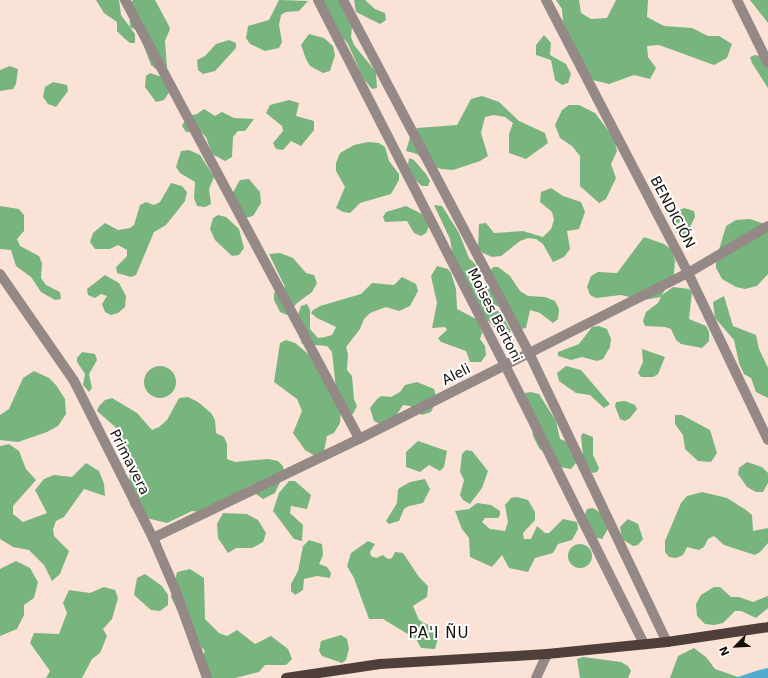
<!DOCTYPE html>
<meta charset="utf-8">
<style>
body{margin:0}
#map{position:relative;width:768px;height:678px;overflow:hidden;background:#fae3d6;font-family:"DejaVu Sans",sans-serif}
div>[style]{position:absolute}
[style*='--x']{left:calc(var(--x)*1px);top:calc(var(--y)*1px);width:calc(var(--w)*1px);rotate:calc(var(--a)*1deg)}
.forest>*{inset:0;background:#77b47e}
.round{border-radius:50%}
.water>*{inset:0;background:#52acd0}
.minor>*{height:10px;margin:-5px;padding:0 5px;transform-origin:5px;border-radius:5px;background:#948986}
.major>*{height:10px;margin:-5px;padding:0 5px;transform-origin:5px;border-radius:5px;background:#4f3e39}
span{translate:-50% -50%;white-space:nowrap;text-align:center;line-height:1.15;-webkit-text-stroke:4px #fff;paint-order:stroke}
.street-label{font-size:14px;color:#150e0a}
.neighbourhood-label{font-size:15px;color:#150e0a;letter-spacing:1px}
.north{position:absolute;left:716px;top:626px;width:40px;height:40px;-webkit-text-stroke:3px #fff;paint-order:stroke;rotate:246deg;font-size:11px;font-weight:700;line-height:16px;text-align:center;color:#150e0a}
.north::after{content:'';display:block;margin:auto;width:14px;height:18px;background:#150e0a;clip-path:polygon(50% 0,100% 100%,50% 72%,0 100%)}
</style>
<div id="map">
<div class="forest">
<div style="clip-path:polygon(96px 0,119px 0,121px 15px,135px 34px,135px 43px,130px 43px,124px 38px,117px 31px,117px 22px,104px 13px)"></div>
<div style="clip-path:polygon(133px 0,155px 0,168px 24px,170px 29px,165px 41px,167px 67px,162px 70px,156px 69px,151px 65px,138px 31px,130px 27px,129px 4px)"></div>
<div style="clip-path:polygon(279px 0,308px 1px,299px 11px,286px 12px,281px 15px,279px 25px,282px 42px,279px 48px,265px 51px,250px 44px,246px 38px,248px 26px,269px 20px)"></div>
<div style="clip-path:polygon(319px 0,340px 0,352px 27px,351px 37px,354px 45px,376px 72px,377px 88px,372px 89px,363px 78px,348px 44px,332px 25px)"></div>
<div style="clip-path:polygon(354px 0,365px 0,375px 9px,385px 13px,386px 20px,380px 24px,356px 12px)"></div>
<div style="clip-path:polygon(556px 0,579px 0,581px 13px,591px 19px,607px 18px,616px 0,648px 0,647px 17px,664px 26px,692px 28px,708px 36px,719px 36px,732px 44px,727px 58px,714px 65px,659px 45px,647px 46px,648px 57px,656px 68px,650px 79px,634px 75px,609px 84px,593px 80px,583px 70px,563px 22px,562px 9px)"></div>
<div style="clip-path:polygon(750px 0,768px 0,768px 23px)"></div>
<div style="clip-path:polygon(309px 34px,324px 38px,333px 46px,335px 55px,330px 71px,323px 73px,310px 66px,306px 59px,301px 45px)"></div>
<div style="clip-path:polygon(544px 35px,551px 43px,550px 55px,566px 64px,571px 74px,568px 83px,562px 85px,555px 80px,551px 60px,536px 55px,536px 45px)"></div>
<div style="clip-path:polygon(229px 40px,236px 43px,236px 48px,215px 71px,203px 74px,198px 70px,197px 60px,205px 56px,216px 44px)"></div>
<div style="clip-path:polygon(755px 55px,768px 58px,768px 88px,752px 63px,750px 57px)"></div>
<div style="clip-path:polygon(10px 66px,18px 69px,16px 84px,13px 89px,0 91px,0 70px)"></div>
<div style="clip-path:polygon(150px 73px,165px 78px,170px 91px,164px 100px,156px 102px,145px 87px,146px 76px)"></div>
<div style="clip-path:polygon(53px 82px,67px 85px,68px 91px,56px 107px,48px 104px,43px 97px,45px 87px)"></div>
<div style="clip-path:polygon(482px 96px,499px 102px,519px 121px,545px 133px,548px 143px,526px 159px,509px 153px,509px 134px,513px 123px,505px 117px,494px 115px,485px 117px,481px 133px,488px 156px,480px 161px,453px 170px,441px 169px,428px 164px,417px 154px,406px 151px,411px 134px,417px 128px,457px 125px,471px 99px)"></div>
<div style="clip-path:polygon(289px 100px,299px 103px,296px 116px,314px 121px,314px 130px,301px 146px,291px 141px,283px 150px,276px 149px,273px 143px,283px 131px,282px 126px,266px 113px,270px 105px)"></div>
<div style="clip-path:polygon(569px 105px,579px 105px,595px 113px,614px 138px,617px 151px,611px 164px,616px 178px,606px 199px,599px 203px,580px 186px,580px 156px,572px 146px,560px 138px,555px 125px,562px 110px)"></div>
<div style="clip-path:polygon(204px 109px,215px 116px,222px 112px,234px 118px,254px 119px,245px 131px,238px 131px,233px 137px,232px 157px,225px 161px,212px 154px,206px 137px,201px 132px,186px 132px,182px 126px,187px 116px,197px 114px)"></div>
<div style="clip-path:polygon(368px 142px,379px 143px,385px 147px,389px 161px,399px 174px,399px 180px,391px 194px,360px 203px,350px 213px,343px 212px,336px 208px,345px 187px,336px 171px,336px 163px,340px 153px,354px 145px)"></div>
<div style="clip-path:polygon(189px 150px,200px 155px,214px 177px,209px 189px,211px 204px,205px 207px,197px 206px,194px 198px,195px 182px,180px 173px,176px 167px,181px 151px)"></div>
<div style="clip-path:polygon(409px 158px,414px 160px,426px 174px,430px 181px,428px 186px,422px 186px,415px 180px,408px 165px)"></div>
<div style="clip-path:polygon(249px 179px,260px 192px,261px 203px,253px 216px,245px 218px,232px 194px,240px 180px)"></div>
<div style="clip-path:polygon(171px 183px,182px 186px,187px 192px,185px 201px,166px 225px,154px 232px,136px 275px,131px 277px,117px 273px,116px 267px,127px 256px,127px 250px,118px 245px,110px 249px,95px 249px,90px 242px,93px 233px,105px 223px,118px 230px,130px 228px,134px 225px,140px 205px,146px 202px,154px 205px,160px 202px)"></div>
<div style="clip-path:polygon(551px 188px,563px 196px,581px 202px,585px 212px,579px 229px,567px 231px,570px 249px,564px 257px,553px 262px,543px 244px,536px 239px,528px 238px,520px 241px,501px 256px,492px 257px,483px 253px,478px 248px,479px 224px,486px 223px,494px 233px,523px 231px,543px 237px,551px 229px,554px 220px,552px 212px,540px 202px,541px 192px)"></div>
<div style="clip-path:polygon(434px 205px,442px 206px,459px 233px,469px 258px,476px 265px,481px 275px,480px 285px,483px 293px,503px 317px,511px 331px,506px 336px,500px 333px,480px 312px,458px 285px,450px 239px)"></div>
<div style="clip-path:polygon(0 206px,19px 209px,24px 215px,24px 231px,17px 239px,20px 246px,39px 256px,42px 263px,41px 278px,46px 285px,60px 292px,61px 299px,55px 300px,41px 292px,31px 277px,16px 266px,11px 250px,0 249px)"></div>
<div style="clip-path:polygon(406px 206px,422px 214px,429px 226px,426px 233px,421px 236px,414px 233px,407px 221px,385px 222px,383px 217px,386px 212px)"></div>
<div style="clip-path:polygon(684px 208px,694px 211px,695px 217px,690px 227px,691px 246px,688px 248px,674px 229px,677px 211px)"></div>
<div style="clip-path:polygon(218px 215px,226px 217px,239px 229px,244px 248px,239px 255px,232px 256px,215px 240px,210px 229px,213px 218px)"></div>
<div style="clip-path:polygon(750px 219px,768px 225px,768px 274px,757px 286px,745px 289px,736px 287px,722px 279px,716px 268px,716px 260px,726px 226px,736px 220px)"></div>
<div style="clip-path:polygon(644px 237px,664px 244px,672px 250px,675px 261px,674px 274px,662px 295px,673px 287px,689px 289px,692px 292px,689px 319px,706px 326px,709px 332px,709px 341px,702px 348px,681px 344px,676px 340px,671px 329px,665px 327px,645px 326px,643px 321px,646px 312px,658px 303px,661px 297px,644px 300px,621px 295px,596px 298px,590px 295px,587px 287px,591px 276px,598px 272px,617px 273px)"></div>
<div style="clip-path:polygon(280px 253px,293px 258px,306px 273px,314px 275px,317px 283px,312px 292px,297px 303px,287px 315px,280px 312px,274px 300px,274px 293px,285px 287px,269px 254px)"></div>
<div style="clip-path:polygon(437px 266px,448px 269px,451px 273px,456px 289px,457px 309px,478px 320px,482px 333px,480px 339px,485px 346px,486px 355px,481px 362px,470px 362px,466px 351px,441px 342px,438px 338px,447px 330px,445px 327px,432px 328px,437px 303px,431px 276px)"></div>
<div style="clip-path:polygon(493px 267px,498px 267px,510px 276px,520px 291px,528px 296px,545px 297px,555px 301px,559px 309px,558px 319px,553px 323px,540px 313px,530px 310px,526px 328px,521px 329px,502px 308px,493px 304px,485px 295px,488px 275px)"></div>
<div style="clip-path:polygon(105px 275px,119px 283px,126px 296px,125px 307px,118px 313px,111px 315px,105px 312px,102px 304px,107px 296px,101px 294px,95px 298px,88px 295px,87px 289px)"></div>
<div style="clip-path:polygon(402px 277px,416px 284px,418px 291px,410px 306px,399px 311px,386px 307px,370px 313px,364px 319px,360px 329px,346px 347px,348px 354px,347px 370px,352px 376px,354px 399px,357px 406px,353px 414px,348px 414px,336px 389px,332px 352px,327px 346px,302px 344px,296px 320px,301px 306px,307px 304px,310px 310px,310px 329px,318px 338px,325px 337px,332px 335px,336px 327px,317px 318px,311px 313px,313px 310px,320px 306px,361px 294px,372px 283px,394px 285px)"></div>
<div style="clip-path:polygon(724px 296px,733px 326px,756px 335px,759px 349px,768px 368px,768px 398px,756px 392px,751px 378px,744px 374px,739px 363px,734px 340px,715px 318px,713px 302px)"></div>
<div style="clip-path:polygon(599px 326px,607px 329px,611px 339px,610px 347px,603px 359px,597px 361px,582px 357px,571px 360px,558px 356px,558px 352px,579px 344px,592px 327px)"></div>
<div style="clip-path:polygon(286px 340px,295px 343px,313px 358px,341px 410px,340px 423px,334px 433px,327px 436px,324px 451px,315px 456px,305px 450px,293px 433px,302px 411px,297px 399px,274px 382px,280px 343px)"></div>
<div style="clip-path:polygon(642px 349px,665px 357px,658px 374px,653px 377px,641px 377px,638px 373px,643px 362px)"></div>
<div style="clip-path:polygon(82px 352px,95px 354px,97px 360px,89px 374px,92px 388px,89px 392px,83px 385px,85px 374px,77px 362px,77px 358px)"></div>
<div style="clip-path:polygon(566px 366px,581px 370px,610px 404px,604px 408px,590px 395px,576px 393px,559px 381px,557px 373px)"></div>
<div class="round" style="left:144px;top:366px;width:32px;height:32px"></div>
<div style="clip-path:polygon(34px 371px,49px 378px,56px 385px,65px 399px,66px 414px,58px 426px,47px 432px,18px 442px,0 440px,0 415px,9px 409px,23px 378px)"></div>
<div style="clip-path:polygon(417px 382px,434px 389px,437px 399px,431px 412px,422px 415px,410px 406px,403px 405px,396px 416px,381px 425px,374px 421px,370px 408px,377px 399px,381px 396px,391px 397px,400px 392px,405px 385px)"></div>
<div style="clip-path:polygon(531px 392px,539px 394px,556px 421px,560px 439px,568px 442px,577px 456px,576px 463px,571px 469px,560px 467px,539px 448px,533px 436px,531px 422px,521px 402px,525px 393px)"></div>
<div style="clip-path:polygon(188px 397px,198px 402px,211px 413px,215px 420px,216px 433px,224px 437px,227px 444px,227px 459px,235px 462px,268px 459px,278px 461px,283px 466px,284px 474px,275px 493px,263px 499px,256px 494px,205px 513px,192px 511px,167px 523px,142px 517px,131px 507px,126px 490px,132px 470px,119px 449px,121px 432px,97px 411px,99px 406px,105px 400px,112px 398px,137px 413px,152px 430px,159px 427px,167px 420px,179px 398px)"></div>
<div style="clip-path:polygon(625px 401px,635px 405px,637px 409px,630px 418px,625px 421px,620px 419px,615px 406px,616px 402px)"></div>
<div style="clip-path:polygon(675px 415px,682px 415px,710px 430px,717px 453px,711px 462px,698px 461px,685px 449px,683px 435px,675px 424px)"></div>
<div style="clip-path:polygon(583px 433px,593px 437px,593px 455px,599px 468px,597px 472px,592px 473px,583px 457px,581px 436px)"></div>
<div style="clip-path:polygon(418px 441px,447px 451px,444px 467px,440px 471px,429px 465px,420px 472px,406px 467px,406px 452px)"></div>
<div style="clip-path:polygon(9px 444px,19px 451px,26px 469px,36px 480px,13px 506px,13px 514px,23px 522px,47px 513px,35px 490px,44px 479px,54px 475px,72px 477px,86px 463px,99px 471px,104px 484px,105px 496px,84px 489px,64px 517px,56px 521px,53px 529px,54px 536px,69px 551px,60px 574px,52px 581px,44px 565px,29px 550px,13px 547px,0 539px,0 446px)"></div>
<div style="clip-path:polygon(466px 450px,472px 451px,488px 471px,482px 488px,470px 504px,463px 500px,460px 495px,464px 480px,460px 472px,462px 454px)"></div>
<div style="clip-path:polygon(747px 462px,762px 467px,768px 473px,768px 483px,763px 492px,756px 492px,747px 487px,738px 474px,739px 468px)"></div>
<div style="clip-path:polygon(425px 479px,430px 489px,423px 503px,409px 506px,404px 509px,399px 521px,389px 524px,386px 521px,397px 503px,398px 489px,410px 482px)"></div>
<div style="clip-path:polygon(289px 481px,295px 481px,311px 495px,307px 509px,291px 506px,290px 513px,303px 525px,302px 541px,294px 539px,273px 511px,279px 493px)"></div>
<div style="clip-path:polygon(702px 492px,727px 498px,746px 510px,752px 515px,753px 531px,768px 528px,768px 543px,760px 552px,755px 555px,724px 545px,714px 536px,708px 539px,704px 547px,699px 550px,687px 547px,683px 555px,676px 558px,669px 557px,665px 552px,665px 541px,681px 503px,687px 496px)"></div>
<div style="clip-path:polygon(517px 497px,528px 500px,535px 512px,535px 520px,523px 533px,524px 539px,531px 539px,537px 526px,545px 533px,549px 533px,563px 519px,577px 522px,578px 529px,572px 540px,558px 544px,553px 553px,535px 558px,528px 572px,509px 568px,502px 555px,492px 567px,470px 557px,469px 538px,462px 529px,455px 511px,469px 509px,477px 503px,491px 505px,500px 511px,500px 515px,498px 518px,485px 518px,482px 522px,490px 529px,505px 531px,508px 522px,505px 505px,511px 498px)"></div>
<div style="clip-path:polygon(593px 508px,604px 515px,609px 527px,602px 539px,594px 537px,584px 517px,587px 509px)"></div>
<div style="clip-path:polygon(223px 513px,247px 514px,258px 520px,266px 533px,263px 542px,252px 548px,236px 548px,228px 553px,218px 538px,217px 524px)"></div>
<div style="clip-path:polygon(628px 519px,638px 524px,643px 539px,638px 545px,633px 546px,622px 539px,620px 527px)"></div>
<div style="clip-path:polygon(309px 540px,322px 544px,323px 555px,319px 564px,327px 567px,331px 573px,330px 578px,317px 576px,304px 579px,303px 590px,295px 595px,291px 591px,291px 584px,298px 571px,303px 546px)"></div>
<div style="clip-path:polygon(368px 541px,375px 544px,370px 552px,371px 556px,376px 558px,383px 555px,388px 559px,392px 558px,395px 552px,403px 553px,419px 577px,428px 586px,427px 597px,413px 606px,419px 620px,426px 624px,435px 626px,439px 634px,435px 649px,421px 648px,416px 639px,383px 619px,369px 619px,354px 578px,347px 566px,351px 553px)"></div>
<div class="round" style="left:568px;top:544px;width:24px;height:24px"></div>
<div style="clip-path:polygon(16px 561px,30px 568px,38px 582px,34px 598px,24px 605px,24px 615px,17px 629px,0 636px,0 569px)"></div>
<div style="clip-path:polygon(190px 569px,204px 578px,205px 619px,219px 633px,227px 636px,237px 630px,255px 644px,271px 636px,288px 649px,292px 659px,286px 665px,265px 665px,259px 672px,235px 678px,211px 678px,199px 666px,205px 651px,188px 632px,171px 597px,177px 572px)"></div>
<div style="clip-path:polygon(145px 574px,162px 586px,168px 595px,168px 605px,160px 611px,151px 610px,134px 595px,137px 578px)"></div>
<div style="clip-path:polygon(104px 587px,115px 590px,118px 598px,112px 619px,103px 629px,107px 636px,100px 653px,92px 659px,82px 678px,46px 678px,50px 671px,30px 643px,34px 633px,59px 634px,67px 613px,63px 603px,69px 590px,90px 593px)"></div>
<div style="clip-path:polygon(714px 587px,720px 587px,731px 597px,739px 597px,753px 602px,768px 596px,768px 608px,756px 618px,741px 611px,735px 611px,723px 623px,714px 625px,705px 624px,697px 616px,696px 604px,701px 595px)"></div>
<div style="clip-path:polygon(341px 635px,347px 639px,349px 649px,346px 660px,342px 663px,322px 656px,319px 651px,321px 641px)"></div>
<div style="clip-path:polygon(694px 648px,706px 657px,715px 669px,741px 678px,670px 678px,678px 656px)"></div>
<div style="clip-path:polygon(583px 657px,621px 662px,628px 666px,631px 671px,628px 678px,580px 678px,577px 659px)"></div>
</div>
<div class="water">
<div style="clip-path:polygon(768px 668px,768px 678px,735px 678px,759px 670px)"></div>
</div>
<div class="minor">
<div style="--x:125;--y:0;--w:497;--a:61.9"></div>
<div style="--x:318;--y:0;--w:410;--a:62.9"></div>
<div style="--x:505;--y:365;--w:312;--a:63.5"></div>
<div style="--x:343;--y:0;--w:399;--a:62.2"></div>
<div style="--x:529;--y:353;--w:320;--a:64.5"></div>
<div style="--x:546;--y:0;--w:308;--a:62.5"></div>
<div style="--x:688;--y:273;--w:185;--a:64.4"></div>
<div style="--x:737;--y:0;--w:70;--a:63.8"></div>
<div style="--x:0;--y:274;--w:130;--a:55.3"></div>
<div style="--x:74;--y:381;--w:176;--a:63.3"></div>
<div style="--x:153;--y:538;--w:56;--a:66.7"></div>
<div style="--x:175;--y:589;--w:95;--a:70.2"></div>
<div style="--x:153;--y:538;--w:229;--a:-25.7"></div>
<div style="--x:359;--y:439;--w:369;--a:-26.8"></div>
<div style="--x:688;--y:273;--w:93;--a:-30.4"></div>
<div style="--x:536;--y:678;--w:26;--a:-65"></div>
</div>
<div class="major">
<div style="--x:286;--y:678;--w:95;--a:-8.5"></div>
<div style="--x:380;--y:664;--w:167;--a:-3.4"></div>
<div style="--x:547;--y:654;--w:121;--a:-5.7"></div>
<div style="--x:667;--y:642;--w:102;--a:-8.4"></div>
</div>
<div class="street-label">
<span style="left:673px;top:212px;rotate:62deg">BENDICIÓN</span>
<span style="left:495px;top:315px;rotate:63deg">Moises Bertoni</span>
<span style="left:456px;top:374px;rotate:-27deg">Aleli</span>
<span style="left:130px;top:462px;rotate:63deg">Primavera</span>
</div>
<div class="neighbourhood-label">
<span style="left:439px;top:634px">PA'I ÑU</span>
</div>
<div class="north">N</div>
</div>
